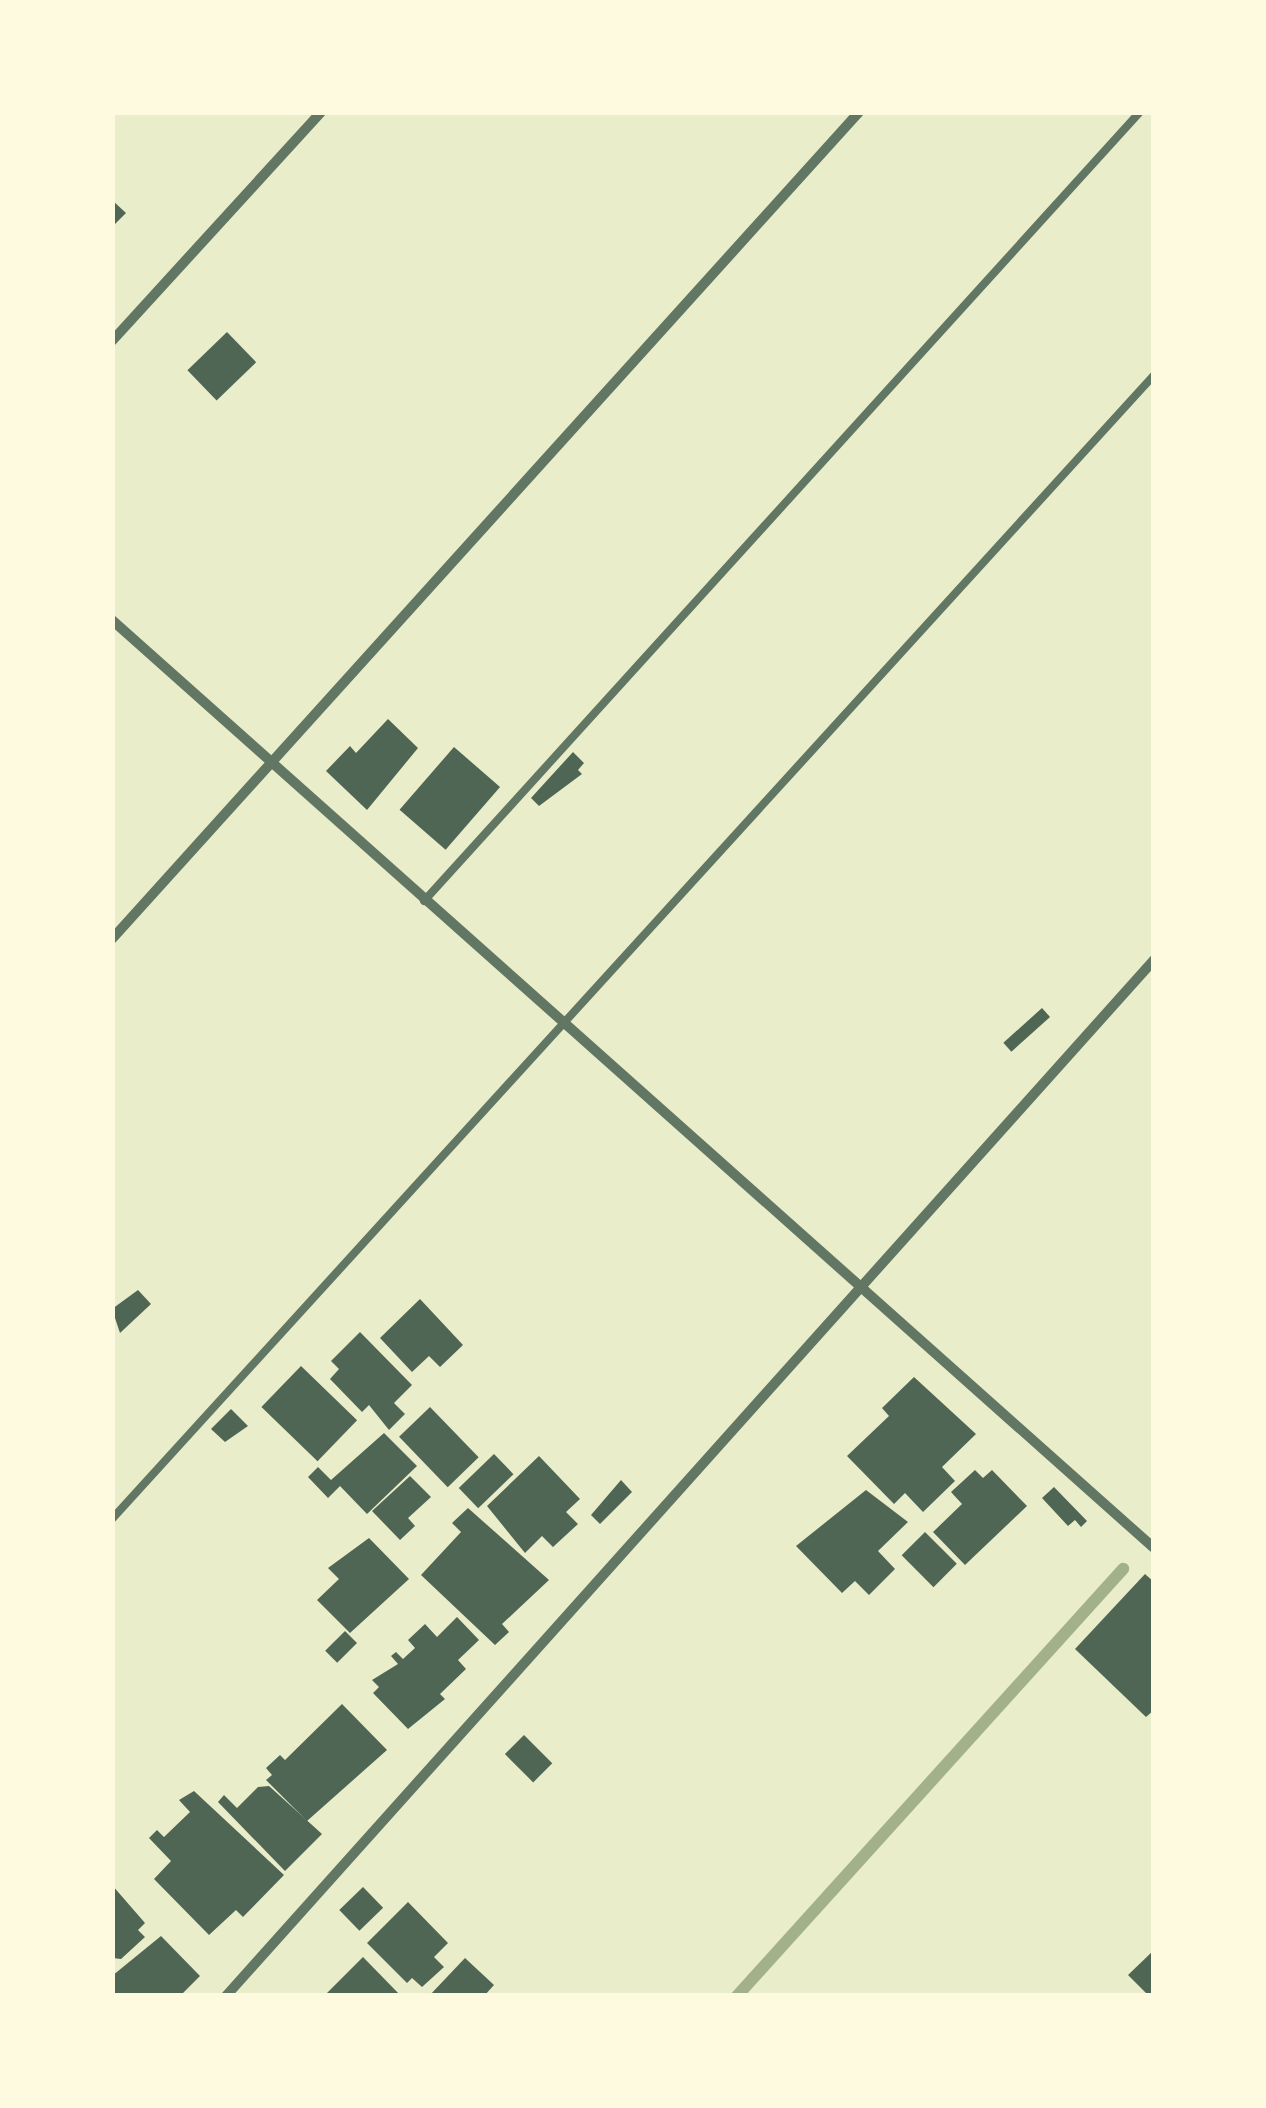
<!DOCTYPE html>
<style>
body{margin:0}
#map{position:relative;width:1266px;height:2108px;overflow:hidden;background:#e9edc9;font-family:Raleway,sans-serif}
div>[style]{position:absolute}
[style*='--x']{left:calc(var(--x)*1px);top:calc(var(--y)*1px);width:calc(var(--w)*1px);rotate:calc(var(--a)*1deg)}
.stream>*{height:12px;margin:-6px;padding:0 6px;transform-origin:6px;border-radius:6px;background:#a3b18a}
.building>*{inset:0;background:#4f6655;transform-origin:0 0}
.service>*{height:8px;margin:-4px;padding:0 4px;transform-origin:4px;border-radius:4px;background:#617663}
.minor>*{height:10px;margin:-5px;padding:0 5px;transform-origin:5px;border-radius:5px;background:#617663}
span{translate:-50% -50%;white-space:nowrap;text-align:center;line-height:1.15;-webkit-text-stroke:9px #fefae0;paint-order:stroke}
.frame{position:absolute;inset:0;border:115px solid #fefae0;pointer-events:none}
</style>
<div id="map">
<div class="stream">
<div style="--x:737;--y:1996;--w:576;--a:-47.89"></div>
</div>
<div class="building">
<div style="clip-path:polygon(112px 200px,126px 213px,112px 227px)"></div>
<div style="left:227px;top:332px;width:42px;height:55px;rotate:46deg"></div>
<div style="clip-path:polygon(388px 719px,418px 748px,367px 810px,326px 771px,350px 746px,356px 753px)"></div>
<div style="left:454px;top:747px;width:61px;height:83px;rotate:41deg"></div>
<div style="clip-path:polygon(573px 752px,584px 763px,578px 770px,582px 774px,539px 806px,531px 798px)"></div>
<div style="left:1042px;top:1008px;width:12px;height:52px;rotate:48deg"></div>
<div style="clip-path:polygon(138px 1290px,151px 1304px,120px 1333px,112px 1309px)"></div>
<div style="clip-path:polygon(420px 1299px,463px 1345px,440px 1367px,429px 1356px,412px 1372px,380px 1338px)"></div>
<div style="clip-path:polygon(360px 1332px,412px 1385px,394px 1403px,405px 1414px,389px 1430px,369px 1405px,362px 1412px,330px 1379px,339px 1369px,331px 1361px)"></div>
<div style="left:301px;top:1366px;width:78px;height:57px;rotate:44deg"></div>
<div style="clip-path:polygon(914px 1377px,976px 1434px,942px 1467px,955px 1481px,923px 1512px,905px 1493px,894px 1504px,847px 1456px,889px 1416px,882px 1408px)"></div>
<div style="left:430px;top:1407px;width:70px;height:43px;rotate:46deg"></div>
<div style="clip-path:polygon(231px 1409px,248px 1426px,225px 1442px,211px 1429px)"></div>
<div style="clip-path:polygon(384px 1433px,417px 1466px,367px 1514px,340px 1486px,328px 1498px,308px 1477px,318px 1467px,331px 1480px)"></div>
<div style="left:494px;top:1454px;width:28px;height:49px;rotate:46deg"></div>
<div style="clip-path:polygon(539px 1456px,580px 1499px,566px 1512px,578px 1524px,553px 1547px,542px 1536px,525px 1553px,487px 1506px)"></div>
<div style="clip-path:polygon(975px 1470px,983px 1478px,992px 1470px,1027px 1506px,965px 1565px,933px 1532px,962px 1504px,951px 1492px)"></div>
<div style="clip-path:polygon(410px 1476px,431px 1497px,408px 1518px,415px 1526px,400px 1540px,372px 1511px)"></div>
<div style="clip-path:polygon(621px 1480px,632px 1492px,600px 1524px,591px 1515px)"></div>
<div style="clip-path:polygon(1054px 1487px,1087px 1521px,1081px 1527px,1075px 1520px,1068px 1526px,1042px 1498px)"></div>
<div style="clip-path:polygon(866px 1490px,908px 1522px,878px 1551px,895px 1569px,869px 1595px,855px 1581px,842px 1593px,796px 1546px)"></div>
<div style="clip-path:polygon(468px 1508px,549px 1580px,502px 1624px,509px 1632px,495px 1645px,421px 1575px,461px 1532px,452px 1523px)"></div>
<div style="left:925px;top:1532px;width:45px;height:33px;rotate:45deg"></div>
<div style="clip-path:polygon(369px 1538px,409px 1579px,350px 1633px,317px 1600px,339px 1579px,328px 1568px)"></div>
<div style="clip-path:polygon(1145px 1574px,1154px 1582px,1154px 1710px,1146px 1717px,1075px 1649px)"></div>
<div style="clip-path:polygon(457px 1617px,479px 1640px,458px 1660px,466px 1669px,440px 1694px,445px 1699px,408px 1729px,373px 1693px,379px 1687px,372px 1680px,398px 1664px,391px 1656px,396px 1652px,403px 1659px,415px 1648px,408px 1640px,425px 1624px,437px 1637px)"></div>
<div style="left:345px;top:1631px;width:17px;height:28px;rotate:45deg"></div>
<div style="clip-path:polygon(342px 1704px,387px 1750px,307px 1821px,266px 1780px,272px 1775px,266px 1768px,280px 1755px,285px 1760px)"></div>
<div style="left:524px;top:1735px;width:40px;height:27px;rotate:45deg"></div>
<div style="clip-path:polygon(269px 1786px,322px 1834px,285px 1871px,218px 1802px,224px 1795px,237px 1808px,258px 1787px)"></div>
<div style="clip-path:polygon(194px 1791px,284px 1875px,243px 1917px,236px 1910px,209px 1935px,154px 1879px,171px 1861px,149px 1838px,157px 1830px,164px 1837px,190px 1812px,179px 1800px)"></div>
<div style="clip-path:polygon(112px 1885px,145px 1923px,138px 1930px,145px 1937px,121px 1959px,112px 1958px)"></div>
<div style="left:363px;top:1887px;width:29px;height:33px;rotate:46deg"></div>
<div style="clip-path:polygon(408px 1902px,448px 1943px,434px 1957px,444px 1967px,422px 1987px,412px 1978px,407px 1983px,367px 1943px)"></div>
<div style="clip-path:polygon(161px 1936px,200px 1976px,180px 1996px,112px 1996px,112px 1976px)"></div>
<div style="clip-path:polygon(1154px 1950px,1154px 1996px,1149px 1996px,1128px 1975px)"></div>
<div style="clip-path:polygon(363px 1957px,401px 1996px,324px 1996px)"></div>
<div style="clip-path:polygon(465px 1958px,494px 1985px,484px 1996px,429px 1996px)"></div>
</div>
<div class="service">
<div style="--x:424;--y:901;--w:1065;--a:-47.78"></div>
<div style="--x:112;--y:1519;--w:1547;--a:-47.67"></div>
</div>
<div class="minor">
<div style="--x:112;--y:341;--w:310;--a:-47.6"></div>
<div style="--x:112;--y:620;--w:1395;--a:41.69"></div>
<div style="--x:112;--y:939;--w:1114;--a:-47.91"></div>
<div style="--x:226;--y:1996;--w:1391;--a:-48.15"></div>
</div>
<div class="frame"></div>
</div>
